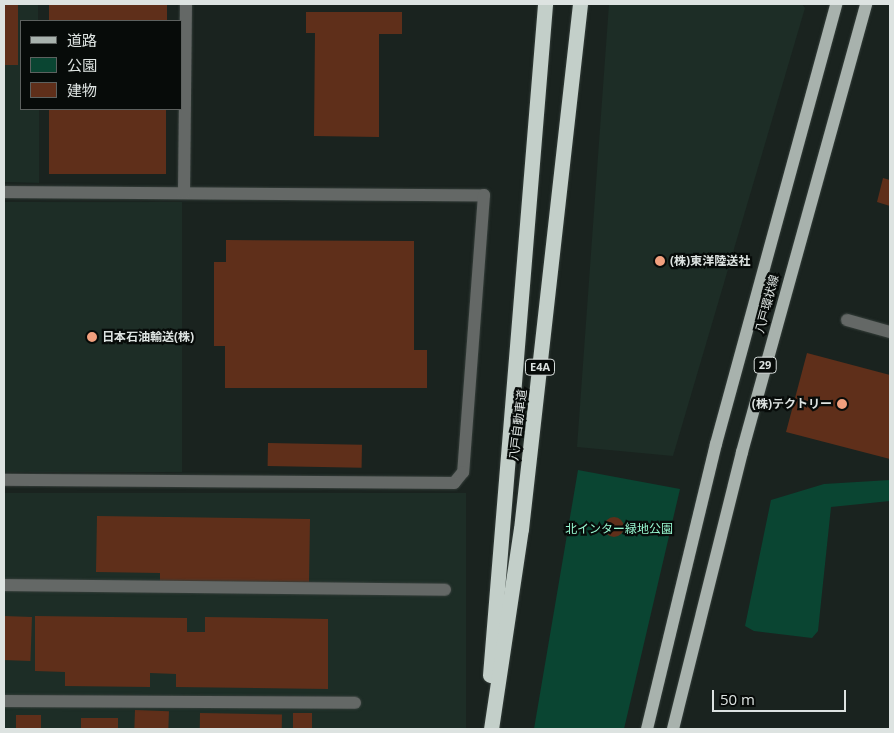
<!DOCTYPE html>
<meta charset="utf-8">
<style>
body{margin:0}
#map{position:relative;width:894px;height:733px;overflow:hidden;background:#1a231f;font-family:"Open Sans","Noto Sans JP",sans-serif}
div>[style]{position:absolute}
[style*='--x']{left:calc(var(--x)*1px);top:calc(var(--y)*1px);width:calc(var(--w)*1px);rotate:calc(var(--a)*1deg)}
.built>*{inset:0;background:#1d2d26;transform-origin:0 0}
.green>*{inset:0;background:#0a4532}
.building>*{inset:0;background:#5f2f1a;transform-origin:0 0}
.round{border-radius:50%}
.roads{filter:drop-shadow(0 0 1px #353e3a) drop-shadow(0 0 1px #353e3a)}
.minor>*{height:12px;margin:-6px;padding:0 6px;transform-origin:6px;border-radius:6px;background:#646866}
.major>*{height:12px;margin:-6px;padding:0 6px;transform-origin:6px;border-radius:6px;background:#a8b2ad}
.highway>*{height:15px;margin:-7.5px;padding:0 7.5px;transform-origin:7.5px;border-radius:7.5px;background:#c3cfc9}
.dots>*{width:14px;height:14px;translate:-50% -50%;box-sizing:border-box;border:2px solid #070b09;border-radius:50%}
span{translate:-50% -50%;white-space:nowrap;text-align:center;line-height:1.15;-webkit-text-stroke:4.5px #070b09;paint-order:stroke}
.shield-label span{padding:1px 4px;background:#070b09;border:1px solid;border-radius:4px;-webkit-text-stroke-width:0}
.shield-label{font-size:11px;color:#dde3e1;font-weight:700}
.poi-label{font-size:12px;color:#dde3e1;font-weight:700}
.left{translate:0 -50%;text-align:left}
.right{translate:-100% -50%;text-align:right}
.street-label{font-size:12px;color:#dde3e1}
.park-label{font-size:12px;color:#97f8d1}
.frame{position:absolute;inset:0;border:5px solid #dde3e1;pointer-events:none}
.legend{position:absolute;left:20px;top:20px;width:162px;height:90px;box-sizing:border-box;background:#070b09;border:1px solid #5d615f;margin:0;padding:6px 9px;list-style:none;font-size:15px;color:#dde3e1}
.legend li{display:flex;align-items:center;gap:10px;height:25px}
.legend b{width:25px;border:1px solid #5d615f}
.scale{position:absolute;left:712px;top:690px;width:134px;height:22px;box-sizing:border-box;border:2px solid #dde3e1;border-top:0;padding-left:6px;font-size:15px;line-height:18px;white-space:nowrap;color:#dde3e1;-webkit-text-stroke:4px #070b09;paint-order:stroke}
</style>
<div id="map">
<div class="built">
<div style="clip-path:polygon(4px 4px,38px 4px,38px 21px,21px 21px,21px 109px,39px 109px,39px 183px,4px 182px)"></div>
<div style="clip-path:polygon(609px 4px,802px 4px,805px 8px,673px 456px,577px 447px)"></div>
<div style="left:4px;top:202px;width:178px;height:270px"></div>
<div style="left:4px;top:493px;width:462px;height:236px"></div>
</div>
<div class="green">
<div style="clip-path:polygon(578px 470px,680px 489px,624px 729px,534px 729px)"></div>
<div style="clip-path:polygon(890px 480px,890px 501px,831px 507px,818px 631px,812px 638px,754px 631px,745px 626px,771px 500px,824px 484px)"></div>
</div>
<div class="building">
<div style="left:4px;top:4px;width:14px;height:61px"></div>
<div style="left:49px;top:4px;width:118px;height:17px"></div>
<div style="clip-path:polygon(306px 12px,402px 12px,402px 34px,379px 34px,379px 137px,314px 136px,315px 33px,306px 33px)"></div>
<div style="left:49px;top:109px;width:117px;height:65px"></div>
<div style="clip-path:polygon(883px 178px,890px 180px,890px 206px,877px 202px)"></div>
<div style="clip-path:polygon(226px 240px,414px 241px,414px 350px,427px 350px,427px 388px,225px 388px,225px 346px,214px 346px,214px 262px,226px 262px)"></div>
<div style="clip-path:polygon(807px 353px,890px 375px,890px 459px,786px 432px)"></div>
<div style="left:268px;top:443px;width:94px;height:23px;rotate:1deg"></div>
<div style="clip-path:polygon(97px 516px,310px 519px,309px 584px,160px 582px,160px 573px,96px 572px)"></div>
<div class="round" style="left:604px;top:517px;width:20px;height:20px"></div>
<div style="left:4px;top:616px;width:28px;height:44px;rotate:2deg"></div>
<div style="clip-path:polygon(35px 616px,187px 618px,187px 632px,205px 632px,205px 617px,328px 619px,328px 689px,176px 687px,176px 674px,150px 673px,150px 687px,65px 686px,65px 672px,35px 671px)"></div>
<div style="left:135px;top:710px;width:34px;height:19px;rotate:2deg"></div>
<div style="left:200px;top:713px;width:82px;height:16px;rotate:1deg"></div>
<div style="left:293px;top:713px;width:19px;height:16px"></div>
<div style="left:16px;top:715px;width:25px;height:14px"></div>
<div style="left:81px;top:718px;width:37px;height:11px"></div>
</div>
<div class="roads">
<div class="minor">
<div style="--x:4;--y:192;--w:480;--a:0.4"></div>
<div style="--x:484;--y:195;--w:278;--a:94.3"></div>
<div style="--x:463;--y:472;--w:14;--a:129"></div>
<div style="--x:454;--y:483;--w:450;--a:-179.6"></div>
<div style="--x:184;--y:193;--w:189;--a:-89.4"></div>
<div style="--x:847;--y:320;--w:45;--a:15.6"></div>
<div style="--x:4;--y:585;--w:441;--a:0.6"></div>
<div style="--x:4;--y:701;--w:351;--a:0.3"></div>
</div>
<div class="major">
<div style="--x:647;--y:729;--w:293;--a:-76.4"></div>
<div style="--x:716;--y:444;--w:456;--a:-74.7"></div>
<div style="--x:673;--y:729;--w:285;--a:-76"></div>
<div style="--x:742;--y:452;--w:465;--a:-74.5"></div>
</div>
<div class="highway">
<div style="--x:490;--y:675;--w:673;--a:-85.31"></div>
<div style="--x:491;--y:729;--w:202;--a:-81.5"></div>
<div style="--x:521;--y:529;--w:528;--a:-83.59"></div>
</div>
</div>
<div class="dots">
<div style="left:660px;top:261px;background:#f2a07e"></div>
<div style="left:92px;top:337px;background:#f2a07e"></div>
<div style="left:842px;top:404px;background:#f2a07e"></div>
</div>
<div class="shield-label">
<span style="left:765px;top:365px">29</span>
<span style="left:540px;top:367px">E4A</span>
</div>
<div class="poi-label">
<span class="left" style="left:670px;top:261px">(株)東洋陸送社</span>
<span class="left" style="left:102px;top:337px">日本石油輸送(株)</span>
<span class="right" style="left:832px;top:404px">(株)テクトリー</span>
</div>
<div class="street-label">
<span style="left:767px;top:304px;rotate:-75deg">八戸環状線</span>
<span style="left:518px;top:425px;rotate:-83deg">八戸自動車道</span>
</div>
<div class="park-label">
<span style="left:619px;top:529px">北インター緑地公園</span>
</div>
<div class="frame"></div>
<ul class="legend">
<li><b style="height:6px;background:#a8b2ad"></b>道路</li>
<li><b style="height:14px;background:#0a4532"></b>公園</li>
<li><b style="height:14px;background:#5f2f1a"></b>建物</li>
</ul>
<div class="scale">50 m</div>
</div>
